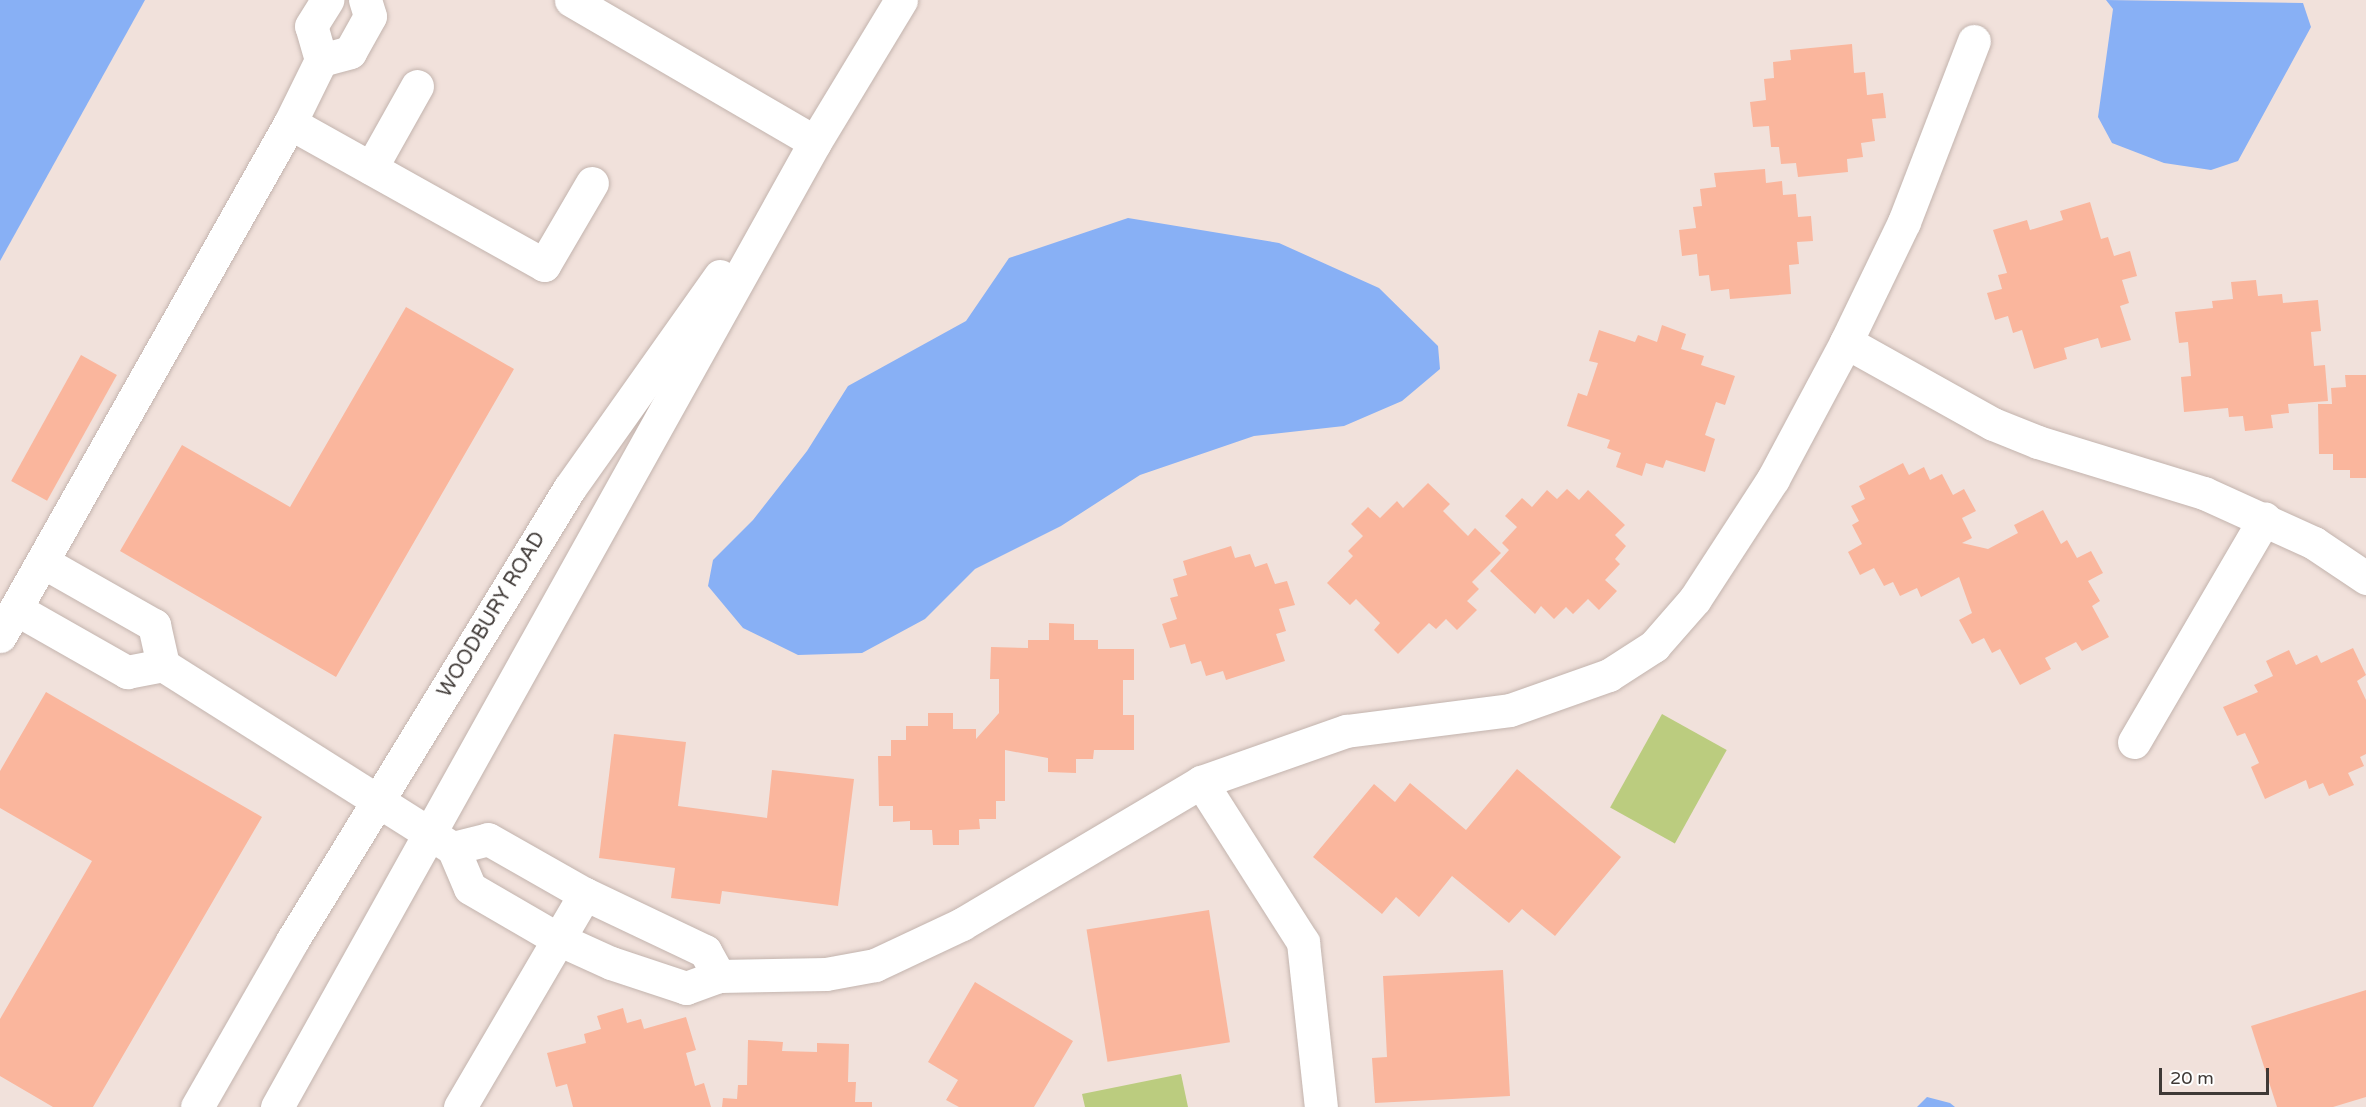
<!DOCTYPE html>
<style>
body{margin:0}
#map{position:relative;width:2366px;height:1107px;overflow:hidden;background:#f1e1db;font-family:"Varela Round",sans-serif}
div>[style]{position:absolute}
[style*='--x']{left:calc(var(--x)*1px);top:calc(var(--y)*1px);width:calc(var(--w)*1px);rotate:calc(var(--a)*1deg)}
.green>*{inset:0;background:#bbcc7f;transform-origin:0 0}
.water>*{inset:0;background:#88b0f5}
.building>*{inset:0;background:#fab69d;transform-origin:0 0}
.roads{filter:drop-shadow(0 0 2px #c3b4ae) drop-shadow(0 0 2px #c3b4ae)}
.minor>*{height:33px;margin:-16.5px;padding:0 16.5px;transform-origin:16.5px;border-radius:16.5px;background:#fff}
span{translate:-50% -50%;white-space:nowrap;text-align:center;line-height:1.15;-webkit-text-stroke:5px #fff;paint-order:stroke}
.street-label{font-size:20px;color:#3f3936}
.scale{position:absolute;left:2159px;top:1068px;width:110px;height:27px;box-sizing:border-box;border:3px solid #3f3936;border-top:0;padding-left:8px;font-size:18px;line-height:21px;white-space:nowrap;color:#3f3936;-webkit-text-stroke:4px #fff;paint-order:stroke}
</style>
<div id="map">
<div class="green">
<div style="left:1662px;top:714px;width:74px;height:107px;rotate:29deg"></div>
<div style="clip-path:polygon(1181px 1074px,1188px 1107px,1085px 1107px,1082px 1094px)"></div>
</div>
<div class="water">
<div style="clip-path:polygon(0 0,145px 0,0 261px)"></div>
<div style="clip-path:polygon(2106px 0,2303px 3px,2311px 27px,2238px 161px,2211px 170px,2164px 163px,2112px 143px,2098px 117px,2113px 9px)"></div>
<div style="clip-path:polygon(1128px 218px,1279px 243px,1379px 288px,1438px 346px,1440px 369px,1402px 401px,1344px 426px,1254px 436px,1140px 475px,1061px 526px,975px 569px,925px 619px,862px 653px,798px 655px,743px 628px,708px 586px,713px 560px,753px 520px,807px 451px,848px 386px,966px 321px,1009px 258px)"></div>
<div style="clip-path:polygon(1927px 1097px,1950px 1103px,1955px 1107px,1917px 1107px)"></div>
</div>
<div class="building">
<div style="clip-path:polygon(1852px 44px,1854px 73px,1865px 72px,1867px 95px,1883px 93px,1886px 118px,1872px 119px,1875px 141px,1861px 143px,1863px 157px,1847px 159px,1848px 172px,1798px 177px,1796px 163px,1781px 164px,1779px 147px,1771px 147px,1769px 126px,1753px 127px,1750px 102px,1766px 100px,1764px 79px,1774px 78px,1773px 62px,1791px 60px,1790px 50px)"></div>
<div style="clip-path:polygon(1765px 169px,1766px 183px,1782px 181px,1783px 195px,1796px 194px,1798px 217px,1811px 216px,1813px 241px,1797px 242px,1799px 264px,1789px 265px,1791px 294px,1730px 299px,1729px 289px,1711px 291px,1709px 275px,1699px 276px,1697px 254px,1682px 256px,1679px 230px,1696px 228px,1693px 207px,1702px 206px,1700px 189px,1716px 187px,1714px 173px)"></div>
<div style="clip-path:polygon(2090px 202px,2101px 239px,2108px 237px,2114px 256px,2130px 251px,2137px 276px,2122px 280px,2129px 303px,2120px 306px,2131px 340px,2101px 348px,2098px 338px,2064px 348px,2067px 359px,2034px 369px,2022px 330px,2013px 333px,2008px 316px,1995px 320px,1987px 293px,2002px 289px,1998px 275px,2007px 273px,1993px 230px,2027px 220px,2030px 230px,2063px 220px,2060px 211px)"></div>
<div style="clip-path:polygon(2256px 280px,2258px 296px,2282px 294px,2283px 303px,2318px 300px,2321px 331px,2311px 332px,2314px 366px,2325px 365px,2328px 401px,2288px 404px,2289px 413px,2271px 415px,2273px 428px,2245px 431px,2243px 416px,2229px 417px,2228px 408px,2184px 412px,2181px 377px,2191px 376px,2188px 342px,2179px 343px,2175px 312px,2213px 308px,2212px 301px,2233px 299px,2231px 282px)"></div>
<div style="clip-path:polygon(406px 307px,514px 369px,336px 677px,120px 551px,182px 445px,290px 507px)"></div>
<div style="clip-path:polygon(1662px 325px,1686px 334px,1681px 349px,1704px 356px,1701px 365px,1735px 376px,1725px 405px,1716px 402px,1705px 435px,1715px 439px,1705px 472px,1666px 460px,1663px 468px,1646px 463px,1642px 476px,1616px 467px,1621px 453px,1607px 448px,1610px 440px,1567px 426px,1578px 393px,1587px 396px,1598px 363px,1589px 361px,1599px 330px,1635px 342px,1638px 335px,1657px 342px)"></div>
<div style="left:81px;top:355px;width:41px;height:144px;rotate:29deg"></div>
<div style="clip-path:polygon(2345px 375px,2366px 375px,2366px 478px,2350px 478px,2350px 470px,2333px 470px,2333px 454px,2319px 454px,2318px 404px,2332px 404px,2331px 388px,2346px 387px)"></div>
<div style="clip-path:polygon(1903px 463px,1909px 475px,1924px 467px,1930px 480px,1942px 474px,1953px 495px,1964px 489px,1976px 511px,1962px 518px,1972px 538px,1962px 543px,1988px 549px,2018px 533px,2014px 525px,2043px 510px,2061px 544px,2067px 540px,2077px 558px,2091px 551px,2103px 573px,2088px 581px,2100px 601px,2092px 606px,2109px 637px,2082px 651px,2076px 642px,2045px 658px,2051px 669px,2020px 685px,2000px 649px,1992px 653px,1984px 638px,1972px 644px,1959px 620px,1972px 613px,1959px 577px,1921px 597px,1917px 588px,1900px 596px,1893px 582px,1884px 586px,1874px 568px,1860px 575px,1848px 552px,1862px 544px,1852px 525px,1859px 521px,1851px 506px,1865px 499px,1859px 486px)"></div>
<div style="clip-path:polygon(1428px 483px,1450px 504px,1443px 511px,1468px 536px,1475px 528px,1501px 553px,1472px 582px,1479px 589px,1467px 601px,1477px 610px,1457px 630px,1446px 619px,1436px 629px,1429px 623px,1398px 654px,1374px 630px,1380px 623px,1356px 599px,1350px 605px,1327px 583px,1353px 556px,1348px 551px,1363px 536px,1351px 524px,1368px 507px,1380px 518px,1397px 501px,1403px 508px)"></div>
<div style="clip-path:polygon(1567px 489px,1579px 500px,1588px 490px,1625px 525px,1615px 535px,1626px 546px,1615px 559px,1620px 564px,1605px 580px,1617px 591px,1599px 610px,1588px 599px,1573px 614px,1566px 607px,1554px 619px,1541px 606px,1535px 614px,1490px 571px,1509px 550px,1502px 543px,1517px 527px,1505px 516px,1522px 498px,1532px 507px,1547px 490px,1557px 499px)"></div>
<div style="clip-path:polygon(1231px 546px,1235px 558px,1250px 554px,1255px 567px,1267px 563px,1275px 584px,1287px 581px,1295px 605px,1279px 609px,1286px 631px,1276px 634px,1285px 661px,1226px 680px,1223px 671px,1206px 676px,1201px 661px,1191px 664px,1185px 644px,1170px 648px,1162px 624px,1177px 619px,1170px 598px,1178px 596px,1173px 579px,1187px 575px,1183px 561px)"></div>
<div style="clip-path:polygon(1049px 623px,1074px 624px,1074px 640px,1098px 640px,1098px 649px,1134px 649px,1134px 680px,1123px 680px,1123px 715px,1134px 715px,1134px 750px,1094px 750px,1093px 759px,1076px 759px,1076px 773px,1048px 772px,1048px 758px,1005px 750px,1005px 801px,996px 801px,996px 819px,979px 819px,980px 829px,959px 830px,959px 845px,933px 845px,932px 830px,910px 830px,910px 821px,893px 822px,893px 806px,879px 806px,878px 756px,891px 756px,891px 740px,906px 740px,906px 726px,928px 726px,928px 713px,953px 713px,953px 729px,976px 729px,976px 739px,999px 713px,999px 679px,990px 679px,991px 647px,1028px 648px,1028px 640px,1049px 640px)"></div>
<div style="clip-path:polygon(2353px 648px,2366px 675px,2357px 681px,2366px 700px,2366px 754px,2360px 757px,2364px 766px,2348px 773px,2354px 785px,2329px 796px,2323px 783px,2309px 789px,2306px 780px,2265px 799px,2251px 767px,2259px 763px,2245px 733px,2237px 736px,2223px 707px,2258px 692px,2254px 685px,2273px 676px,2266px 661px,2289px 650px,2296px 665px,2317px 655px,2321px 663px)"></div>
<div style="clip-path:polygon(46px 692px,262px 817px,93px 1107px,53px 1107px,0 1076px,0 1019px,92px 861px,0 808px,0 771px)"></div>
<div style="clip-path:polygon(614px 734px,686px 742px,678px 806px,767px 818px,772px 770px,854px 779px,838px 906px,722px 891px,720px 904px,671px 898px,675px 868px,599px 858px)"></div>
<div style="clip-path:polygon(1517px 769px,1621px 857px,1555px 936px,1522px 909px,1509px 923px,1452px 876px,1419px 917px,1396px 897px,1382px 914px,1313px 857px,1374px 784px,1395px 802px,1410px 783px,1466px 830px)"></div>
<div style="left:1209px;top:910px;width:134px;height:124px;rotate:81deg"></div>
<div style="clip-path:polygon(1503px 970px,1510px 1096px,1375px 1103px,1372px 1058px,1387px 1057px,1383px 976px)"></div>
<div style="clip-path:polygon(975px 982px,1073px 1041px,1034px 1107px,959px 1107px,946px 1100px,958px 1080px,928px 1062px)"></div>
<div style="clip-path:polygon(2366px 990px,2366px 1097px,2333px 1107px,2277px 1107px,2251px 1026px)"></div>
<div style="clip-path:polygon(623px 1008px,627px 1023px,641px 1019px,644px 1029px,686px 1017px,696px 1050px,686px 1053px,695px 1086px,704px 1083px,711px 1107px,573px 1107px,567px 1084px,556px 1087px,547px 1053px,586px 1043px,584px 1034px,601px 1029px,597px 1016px)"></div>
<div style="clip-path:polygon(748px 1040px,783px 1042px,782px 1051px,817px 1052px,817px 1043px,849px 1044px,848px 1082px,856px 1082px,855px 1102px,872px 1102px,872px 1107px,722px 1107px,723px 1098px,737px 1099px,738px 1085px,747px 1085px)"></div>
</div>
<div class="roads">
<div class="minor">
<div style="--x:571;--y:0;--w:282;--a:30.2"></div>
<div style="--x:321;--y:60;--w:30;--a:-15"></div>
<div style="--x:350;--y:52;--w:41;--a:-60.9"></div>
<div style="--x:370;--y:16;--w:17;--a:-107"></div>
<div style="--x:290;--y:123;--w:70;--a:-63.8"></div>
<div style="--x:321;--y:60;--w:35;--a:-106"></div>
<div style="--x:311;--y:26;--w:31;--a:-58"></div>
<div style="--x:371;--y:168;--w:94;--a:-60.7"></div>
<div style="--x:1846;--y:342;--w:168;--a:29.2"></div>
<div style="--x:1993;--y:424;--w:48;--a:21.8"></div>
<div style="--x:2038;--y:442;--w:174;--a:17.1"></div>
<div style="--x:2204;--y:493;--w:121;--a:24.4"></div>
<div style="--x:2314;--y:543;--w:63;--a:33.9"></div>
<div style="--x:43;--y:562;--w:128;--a:29.6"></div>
<div style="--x:154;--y:625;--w:41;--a:77.3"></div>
<div style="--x:16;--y:609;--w:128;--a:29.6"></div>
<div style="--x:127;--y:672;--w:37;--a:-11"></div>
<div style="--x:163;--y:665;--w:343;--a:32.3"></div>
<div style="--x:453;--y:848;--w:43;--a:67"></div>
<div style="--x:470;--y:888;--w:102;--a:30.1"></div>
<div style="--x:558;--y:939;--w:58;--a:24.4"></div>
<div style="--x:611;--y:963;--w:79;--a:18.4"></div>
<div style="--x:686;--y:988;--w:35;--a:-20"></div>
<div style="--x:719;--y:976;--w:107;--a:-1.1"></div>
<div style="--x:826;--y:974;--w:50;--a:-10.4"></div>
<div style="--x:875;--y:965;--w:96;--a:-25.2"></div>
<div style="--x:962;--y:924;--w:278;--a:-30.7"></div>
<div style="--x:1201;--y:782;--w:154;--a:-19.4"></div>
<div style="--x:1346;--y:731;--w:165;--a:-7.3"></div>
<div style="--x:1510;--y:710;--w:105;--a:-19.5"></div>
<div style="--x:1609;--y:675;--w:54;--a:-32.8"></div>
<div style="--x:1654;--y:646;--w:62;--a:-48.9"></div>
<div style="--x:1695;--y:599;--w:143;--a:-57"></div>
<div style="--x:1773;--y:479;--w:155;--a:-61.9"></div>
<div style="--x:1846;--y:342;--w:133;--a:-64.2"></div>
<div style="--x:1904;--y:222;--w:194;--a:-68.9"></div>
<div style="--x:0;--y:636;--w:589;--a:-60.52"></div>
<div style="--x:290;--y:123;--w:291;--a:29.2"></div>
<div style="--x:544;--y:265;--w:95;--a:-59.7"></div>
<div style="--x:2134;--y:742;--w:259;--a:-59.7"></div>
<div style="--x:1201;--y:782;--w:190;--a:57.5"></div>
<div style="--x:1303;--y:942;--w:166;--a:83.8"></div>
<div style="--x:453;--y:848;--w:36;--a:-14"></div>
<div style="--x:488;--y:839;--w:112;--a:29.6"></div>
<div style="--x:585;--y:894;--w:133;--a:25.4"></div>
<div style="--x:705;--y:951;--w:29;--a:61"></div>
<div style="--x:197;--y:1107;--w:191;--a:-60.2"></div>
<div style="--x:292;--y:941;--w:530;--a:-58.5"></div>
<div style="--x:569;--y:489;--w:261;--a:-54.7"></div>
<div style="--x:277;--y:1107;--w:1105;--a:-60.86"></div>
<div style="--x:815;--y:142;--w:166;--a:-58.8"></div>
<div style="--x:460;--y:1107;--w:247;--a:-59.6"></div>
</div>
</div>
<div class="street-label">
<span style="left:492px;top:615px;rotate:-59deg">WOODBURY ROAD</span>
</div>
<div class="scale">20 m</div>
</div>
